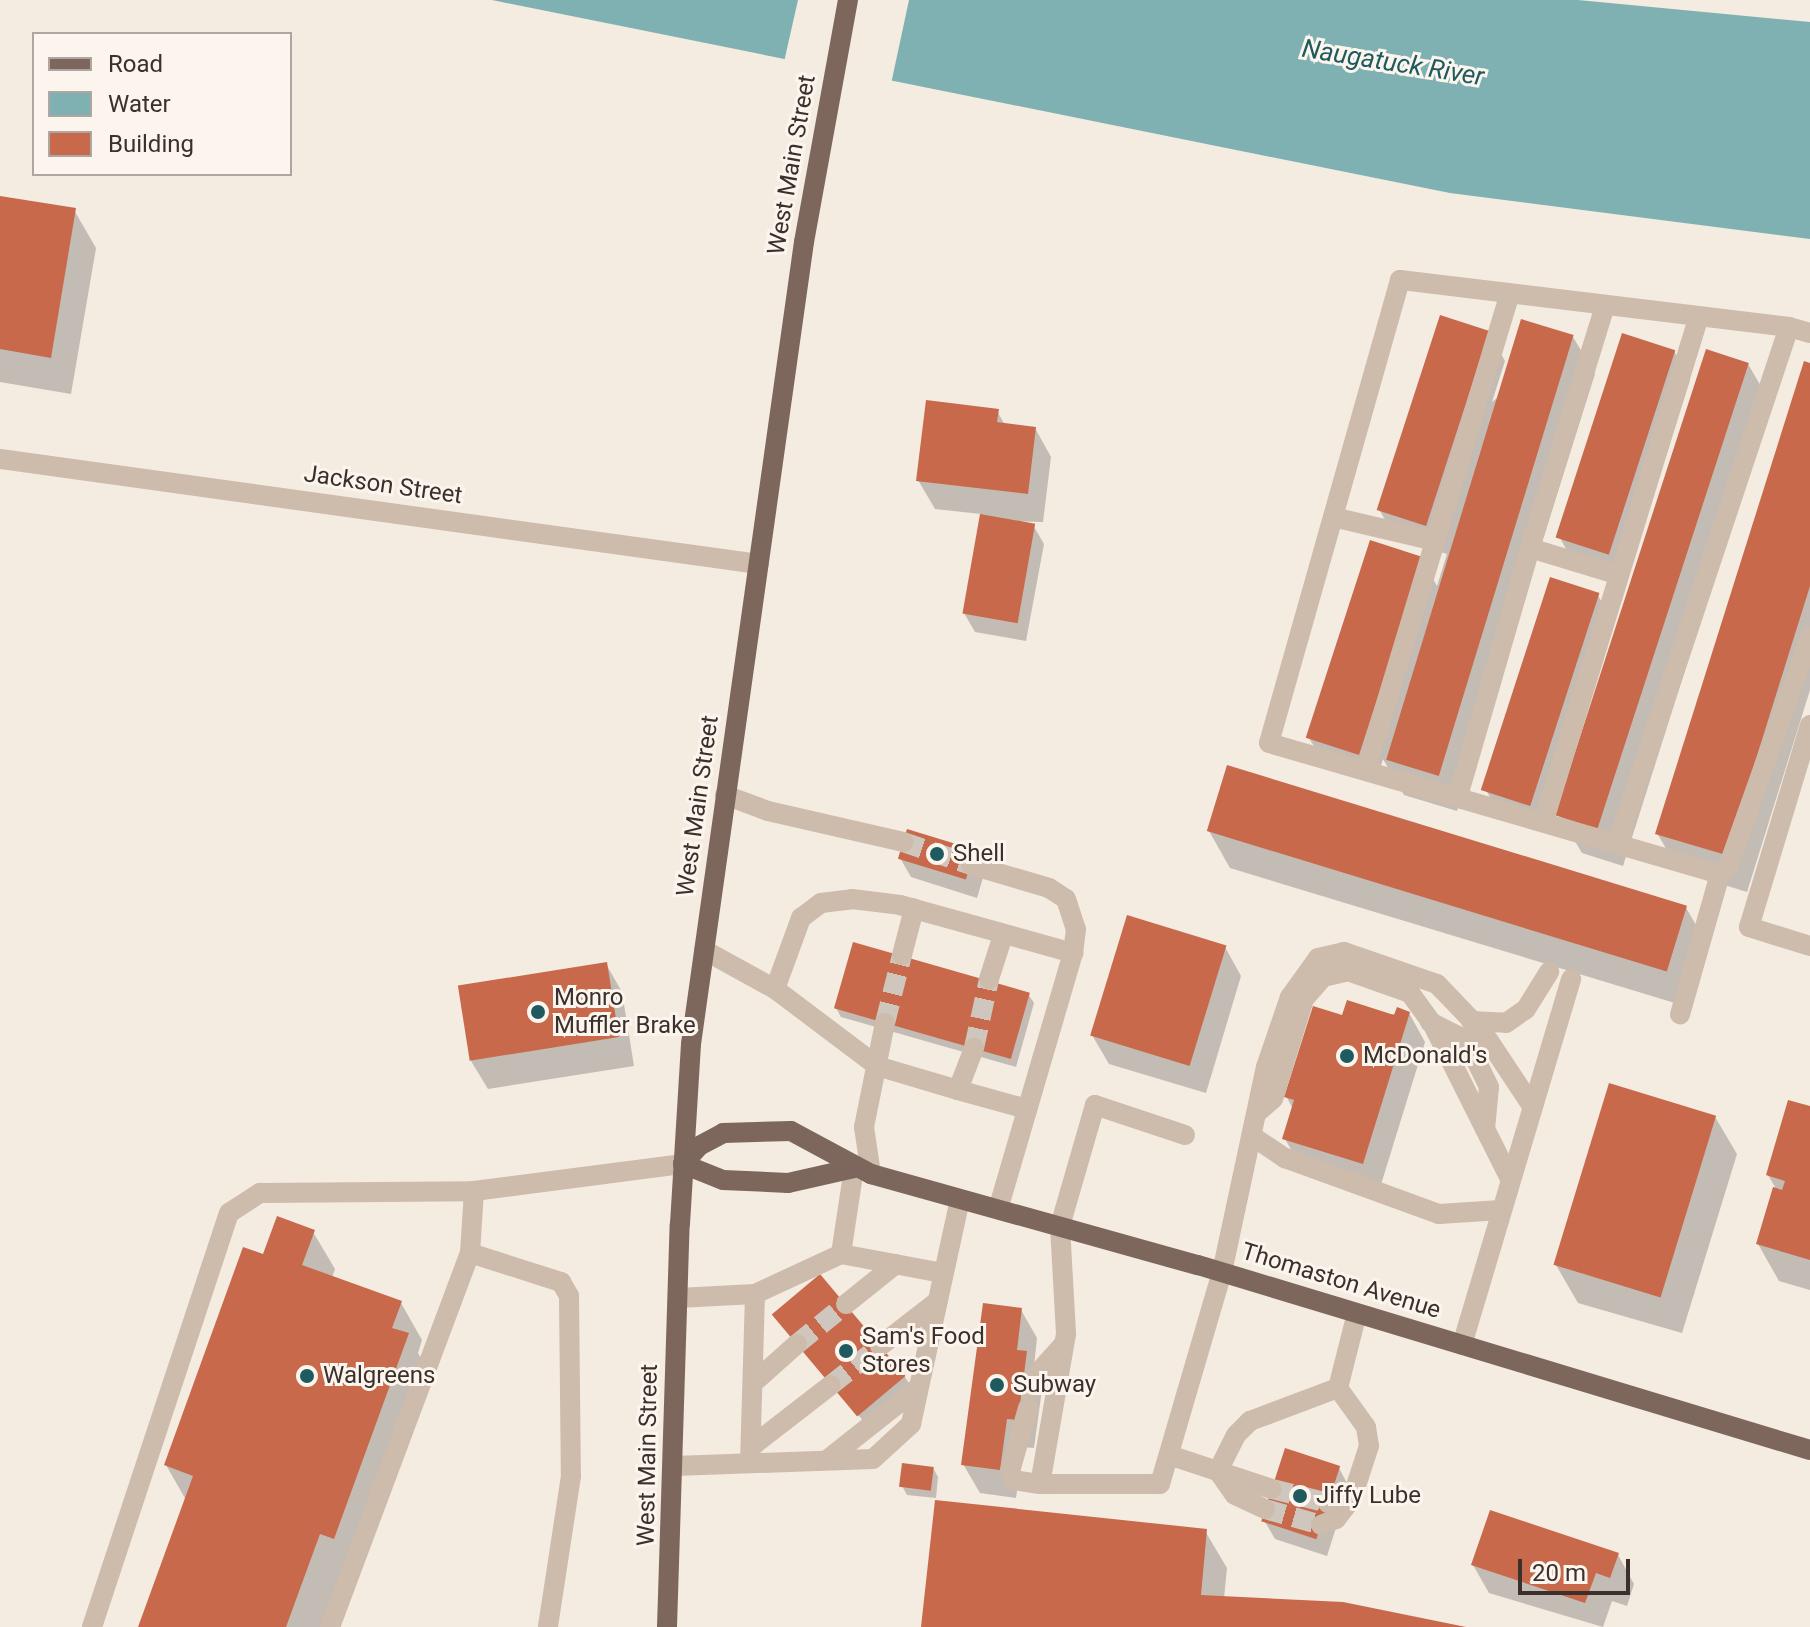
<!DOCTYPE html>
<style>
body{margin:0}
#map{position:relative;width:1810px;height:1627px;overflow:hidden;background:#f4ebe1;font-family:Roboto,sans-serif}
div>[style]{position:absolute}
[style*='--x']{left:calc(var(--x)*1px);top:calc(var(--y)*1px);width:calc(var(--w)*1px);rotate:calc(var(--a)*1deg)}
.water>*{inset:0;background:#7fb0b2}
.pier>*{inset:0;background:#f4ebe1}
.shadow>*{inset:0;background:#0003}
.building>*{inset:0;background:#c8694b;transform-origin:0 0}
.minor-tunnel>*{height:20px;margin-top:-10px;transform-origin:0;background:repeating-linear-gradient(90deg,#cfc6bd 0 20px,transparent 0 30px)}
.minor>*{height:20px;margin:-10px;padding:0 10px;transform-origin:10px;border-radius:10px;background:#cdbbac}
.major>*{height:20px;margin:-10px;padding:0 10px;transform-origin:10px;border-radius:10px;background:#7d675c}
.dots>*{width:22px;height:22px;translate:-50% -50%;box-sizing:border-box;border:4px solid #fbf5ee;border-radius:50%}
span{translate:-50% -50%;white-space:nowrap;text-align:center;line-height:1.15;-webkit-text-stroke:6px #fbf5ee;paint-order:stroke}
.street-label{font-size:24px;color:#3b302b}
.poi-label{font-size:24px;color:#3b302b}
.left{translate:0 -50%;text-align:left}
.water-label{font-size:26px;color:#1f5a5e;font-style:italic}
.legend{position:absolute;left:32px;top:32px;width:260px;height:144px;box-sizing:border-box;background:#fbf5ee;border:2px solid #aea6a0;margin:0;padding:10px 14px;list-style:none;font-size:24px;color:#3b302b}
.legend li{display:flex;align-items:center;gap:16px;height:40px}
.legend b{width:40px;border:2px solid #aea6a0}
.scale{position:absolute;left:1518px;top:1559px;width:112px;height:36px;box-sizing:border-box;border:4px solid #3b302b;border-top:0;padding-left:10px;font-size:24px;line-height:28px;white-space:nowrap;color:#3b302b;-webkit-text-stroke:6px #fbf5ee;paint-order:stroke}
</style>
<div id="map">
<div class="water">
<div style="clip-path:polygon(492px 0,1578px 0,1810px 22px,1810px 239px,1450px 193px)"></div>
</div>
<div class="pier">
<div style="clip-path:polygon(798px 0,909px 0,891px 84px,784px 62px)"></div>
</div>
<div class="shadow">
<div style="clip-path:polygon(0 198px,74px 210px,96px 248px,71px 394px,0 382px)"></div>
<div style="clip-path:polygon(1489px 332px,1505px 361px,1492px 402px,1573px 337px,1595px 374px,1457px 811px,1404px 795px,1383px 759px,1376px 782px,1326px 766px,1309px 738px,1422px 559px,1437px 586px,1447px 554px,1395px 538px,1379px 509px)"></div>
<div style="clip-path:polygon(1674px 351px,1690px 380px,1626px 582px,1576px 567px,1560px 538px)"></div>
<div style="clip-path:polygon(1748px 364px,1770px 402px,1623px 866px,1582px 853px,1560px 816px)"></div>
<div style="clip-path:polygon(1810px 365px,1810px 690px,1747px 892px,1679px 871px,1657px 833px)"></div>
<div style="clip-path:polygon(997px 411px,1005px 425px,1035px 428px,1051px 457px,1043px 522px,1011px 521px,1033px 525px,1044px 544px,1026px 641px,975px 632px,964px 613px,981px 514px,935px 509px,918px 480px)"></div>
<div style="clip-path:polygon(1597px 594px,1614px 623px,1548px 833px,1502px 819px,1486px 790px)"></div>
<div style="clip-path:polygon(1209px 831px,1685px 906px,1707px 944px,1688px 1007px,1230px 868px)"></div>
<div style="clip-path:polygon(974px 852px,985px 871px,977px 898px,911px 877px,900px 858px)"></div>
<div style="clip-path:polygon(1225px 947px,1241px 976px,1206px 1093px,1109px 1064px,1092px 1035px)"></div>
<div style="clip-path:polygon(606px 964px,622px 992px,634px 1066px,488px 1089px,471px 1061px)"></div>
<div style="clip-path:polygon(1028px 994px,1034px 1003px,1016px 1067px,841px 1017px,836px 1008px)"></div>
<div style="clip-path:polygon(1409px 1013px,1425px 1042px,1379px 1191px,1301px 1167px,1285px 1139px,1293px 1109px,1286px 1096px,1344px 1017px)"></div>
<div style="clip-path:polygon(1810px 1109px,1810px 1290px,1779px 1281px,1758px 1244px,1775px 1187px,1768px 1175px)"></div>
<div style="clip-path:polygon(1715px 1117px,1737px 1154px,1682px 1333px,1578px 1303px,1556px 1265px)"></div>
<div style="clip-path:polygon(313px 1232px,335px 1269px,332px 1278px,401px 1303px,422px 1340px,418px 1353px,429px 1372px,320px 1627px,140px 1627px,186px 1500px,166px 1465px,264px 1257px)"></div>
<div style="clip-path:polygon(1021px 1310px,1037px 1338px,1034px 1366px,1043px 1382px,1034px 1448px,1023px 1447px,1016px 1498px,980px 1493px,963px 1464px)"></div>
<div style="clip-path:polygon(775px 1316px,905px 1377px,910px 1385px,865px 1423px)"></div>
<div style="clip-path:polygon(933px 1468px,938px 1477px,936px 1498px,907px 1495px,902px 1486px)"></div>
<div style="clip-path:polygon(1339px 1468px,1349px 1487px,1327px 1556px,1275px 1539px,1264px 1520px)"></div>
<div style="clip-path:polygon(1205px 1531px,1227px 1568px,1224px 1598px,1342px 1604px,1461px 1627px,923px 1627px)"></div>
<div style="clip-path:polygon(1618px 1555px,1634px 1584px,1627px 1606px,1612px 1601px,1603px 1627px,1489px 1593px,1473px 1565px)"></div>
</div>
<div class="building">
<div style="clip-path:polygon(0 196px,76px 208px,51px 358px,0 349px)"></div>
<div style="left:1440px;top:315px;width:52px;height:205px;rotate:18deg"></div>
<div style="left:1521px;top:319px;width:55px;height:461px;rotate:17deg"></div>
<div style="left:1622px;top:333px;width:56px;height:215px;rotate:18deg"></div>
<div style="left:1706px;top:349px;width:45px;height:490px;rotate:18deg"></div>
<div style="clip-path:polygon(1804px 361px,1810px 363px,1810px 586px,1726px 855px,1655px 834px)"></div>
<div style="clip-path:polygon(926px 400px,999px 409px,997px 422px,1036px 427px,1028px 494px,916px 481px)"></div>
<div style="left:980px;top:514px;width:56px;height:101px;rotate:10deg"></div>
<div style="left:1370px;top:540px;width:56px;height:208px;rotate:18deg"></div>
<div style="left:1550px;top:577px;width:52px;height:224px;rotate:18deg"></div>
<div style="left:1227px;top:765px;width:481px;height:69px;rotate:17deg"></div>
<div style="left:907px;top:829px;width:71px;height:31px;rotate:17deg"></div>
<div style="left:1127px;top:915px;width:104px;height:126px;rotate:17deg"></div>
<div style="left:853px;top:942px;width:184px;height:69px;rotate:16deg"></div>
<div style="left:607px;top:962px;width:76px;height:151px;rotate:81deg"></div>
<div style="clip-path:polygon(1347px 1000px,1394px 1015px,1397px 1007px,1410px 1012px,1363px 1164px,1282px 1139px,1294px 1100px,1284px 1097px,1313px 1006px,1342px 1015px)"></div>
<div style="left:1609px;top:1083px;width:112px;height:190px;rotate:17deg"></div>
<div style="clip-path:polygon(1788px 1100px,1810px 1106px,1810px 1260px,1756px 1244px,1773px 1187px,1782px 1190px,1785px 1181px,1766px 1175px)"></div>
<div style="clip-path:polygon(277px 1216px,315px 1230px,302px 1265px,402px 1301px,392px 1328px,409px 1333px,334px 1539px,320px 1534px,286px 1627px,138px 1627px,193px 1476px,164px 1465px,243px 1247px,263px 1254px)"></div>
<div style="left:820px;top:1274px;width:133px;height:63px;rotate:50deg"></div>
<div style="clip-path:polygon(983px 1303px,1022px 1308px,1017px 1350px,1027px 1351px,1018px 1420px,1007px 1419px,1000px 1470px,961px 1465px)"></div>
<div style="left:1285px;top:1448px;width:58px;height:77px;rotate:18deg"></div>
<div style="left:902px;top:1463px;width:32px;height:24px;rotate:7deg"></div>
<div style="clip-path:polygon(935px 1500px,1207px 1529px,1201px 1595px,1343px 1602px,1466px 1627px,921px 1627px)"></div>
<div style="clip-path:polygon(1490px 1510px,1619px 1553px,1610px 1578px,1596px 1573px,1585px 1603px,1471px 1565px)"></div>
</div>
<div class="minor-tunnel">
<div style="--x:903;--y:842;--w:72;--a:18.7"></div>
<div style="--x:885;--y:1023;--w:70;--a:-76"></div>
<div style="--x:974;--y:1048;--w:71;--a:-77.7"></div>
<div style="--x:797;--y:1344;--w:63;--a:-39.2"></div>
<div style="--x:831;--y:1385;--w:63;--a:-38.5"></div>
<div style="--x:1272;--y:1489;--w:58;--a:14"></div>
<div style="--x:1265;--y:1509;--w:58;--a:15.9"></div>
</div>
<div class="minor">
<div style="--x:1789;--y:327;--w:22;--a:16"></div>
<div style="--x:0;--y:459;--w:766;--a:7.88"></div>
<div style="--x:1333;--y:517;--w:105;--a:13.2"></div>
<div style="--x:1530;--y:548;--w:254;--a:-72.8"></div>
<div style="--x:1810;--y:725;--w:211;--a:106.8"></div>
<div style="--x:1749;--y:927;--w:64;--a:17.3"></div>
<div style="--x:1366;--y:770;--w:498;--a:-73.2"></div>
<div style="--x:725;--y:795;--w:46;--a:20.4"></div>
<div style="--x:768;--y:811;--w:139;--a:12.9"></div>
<div style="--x:1458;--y:796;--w:258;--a:-73.8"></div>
<div style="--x:1530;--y:548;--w:93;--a:16.9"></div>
<div style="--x:1544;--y:820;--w:527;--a:-72.91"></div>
<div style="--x:1618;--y:841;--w:542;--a:-71.6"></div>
<div style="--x:1789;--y:327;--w:392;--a:-173.1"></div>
<div style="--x:1400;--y:280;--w:481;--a:105.8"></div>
<div style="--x:1269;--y:743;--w:470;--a:16.2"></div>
<div style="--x:1720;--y:874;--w:146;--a:105.9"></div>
<div style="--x:971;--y:865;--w:81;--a:16.4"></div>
<div style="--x:1049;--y:888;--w:20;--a:33"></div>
<div style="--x:1066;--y:899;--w:32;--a:72"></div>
<div style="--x:1076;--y:929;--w:24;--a:97"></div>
<div style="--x:1720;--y:874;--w:8;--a:-30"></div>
<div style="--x:1727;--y:870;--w:247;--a:-70.4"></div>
<div style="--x:704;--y:950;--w:81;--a:28.8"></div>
<div style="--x:775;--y:989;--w:128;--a:37"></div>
<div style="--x:877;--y:1066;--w:84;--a:16.5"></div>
<div style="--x:902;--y:955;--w:48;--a:-75.4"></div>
<div style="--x:989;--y:979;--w:46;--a:-72.3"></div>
<div style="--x:775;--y:989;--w:76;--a:-69.9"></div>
<div style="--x:801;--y:918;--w:25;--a:-37"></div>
<div style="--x:821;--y:903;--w:31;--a:-7"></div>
<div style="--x:852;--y:899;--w:48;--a:7.1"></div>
<div style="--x:900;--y:905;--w:180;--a:15.5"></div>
<div style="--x:1073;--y:953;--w:267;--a:106.3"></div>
<div style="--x:1471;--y:1021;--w:35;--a:3"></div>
<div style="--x:1506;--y:1023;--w:24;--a:-35"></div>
<div style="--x:1526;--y:1009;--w:44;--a:-58.1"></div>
<div style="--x:1430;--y:1022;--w:40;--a:26.6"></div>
<div style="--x:1466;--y:1040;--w:52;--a:63.9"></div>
<div style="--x:1489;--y:1087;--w:42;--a:95.4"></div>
<div style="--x:974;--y:1048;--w:45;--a:110.9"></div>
<div style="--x:958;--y:1090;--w:72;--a:15.4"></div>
<div style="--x:1259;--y:1111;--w:18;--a:-41"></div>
<div style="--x:1273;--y:1099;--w:105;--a:-72.8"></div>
<div style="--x:1304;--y:999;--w:29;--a:-49"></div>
<div style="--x:1323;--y:977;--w:26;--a:-13"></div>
<div style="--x:1348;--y:971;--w:66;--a:19.5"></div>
<div style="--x:1410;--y:993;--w:39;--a:54"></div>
<div style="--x:1433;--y:1025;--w:172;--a:63.4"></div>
<div style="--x:1185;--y:1135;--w:95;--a:-161.6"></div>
<div style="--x:1095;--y:1105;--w:126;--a:106.1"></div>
<div style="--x:1060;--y:1226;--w:108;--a:86.8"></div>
<div style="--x:1066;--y:1334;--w:152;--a:99.8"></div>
<div style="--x:1040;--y:1484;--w:120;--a:0"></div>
<div style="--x:1160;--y:1484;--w:221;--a:-73.7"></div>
<div style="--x:1222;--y:1272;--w:210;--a:-77.9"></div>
<div style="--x:1266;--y:1067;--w:74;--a:-71.1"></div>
<div style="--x:1290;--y:997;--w:48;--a:-54.3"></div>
<div style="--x:1318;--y:958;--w:27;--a:-13"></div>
<div style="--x:1344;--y:952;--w:98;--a:19"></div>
<div style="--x:1437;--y:984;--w:66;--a:46.2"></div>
<div style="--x:1483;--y:1032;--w:89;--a:56.5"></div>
<div style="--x:1252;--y:1136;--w:40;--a:34"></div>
<div style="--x:1285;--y:1158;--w:164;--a:20"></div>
<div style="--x:1439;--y:1214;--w:62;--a:-3.7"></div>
<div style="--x:871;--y:1174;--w:48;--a:-98.5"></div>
<div style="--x:864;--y:1127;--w:106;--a:-78.6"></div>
<div style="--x:474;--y:1191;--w:62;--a:93.7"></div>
<div style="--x:470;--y:1253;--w:96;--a:17.7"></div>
<div style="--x:561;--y:1282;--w:16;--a:60"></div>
<div style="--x:569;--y:1296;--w:180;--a:89.4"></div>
<div style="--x:571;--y:1476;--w:153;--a:98.7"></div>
<div style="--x:841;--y:1254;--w:87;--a:-81.4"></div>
<div style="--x:678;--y:1298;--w:77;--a:-3"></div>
<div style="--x:846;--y:1304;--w:64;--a:-38.7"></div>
<div style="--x:1462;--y:1345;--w:382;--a:-73.4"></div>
<div style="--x:880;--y:1346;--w:73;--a:-37.8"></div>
<div style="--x:753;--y:1383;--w:59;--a:-41.6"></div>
<div style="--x:1338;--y:1388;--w:77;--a:-75.8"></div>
<div style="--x:1030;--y:1392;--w:19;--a:-69"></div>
<div style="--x:1037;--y:1374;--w:39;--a:-48"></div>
<div style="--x:1028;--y:1408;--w:66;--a:105.9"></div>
<div style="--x:1010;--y:1471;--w:10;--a:66"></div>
<div style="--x:1014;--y:1480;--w:26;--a:9"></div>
<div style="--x:751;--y:1447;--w:101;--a:-37.8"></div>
<div style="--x:1169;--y:1455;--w:108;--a:18.3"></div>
<div style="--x:827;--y:1460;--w:116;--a:-38.4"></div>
<div style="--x:750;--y:1463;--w:169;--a:-88.3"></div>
<div style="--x:755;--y:1294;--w:95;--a:-24.9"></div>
<div style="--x:841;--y:1254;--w:104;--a:10.6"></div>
<div style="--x:674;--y:1466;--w:199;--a:-2"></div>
<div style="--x:873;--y:1459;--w:52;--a:-42.6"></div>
<div style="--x:911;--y:1424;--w:230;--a:-77.7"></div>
<div style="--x:1218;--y:1471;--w:40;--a:-63.4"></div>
<div style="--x:1236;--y:1435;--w:20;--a:-45"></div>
<div style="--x:1250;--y:1421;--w:94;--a:-20.6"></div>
<div style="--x:1218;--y:1471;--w:29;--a:55"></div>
<div style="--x:1235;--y:1495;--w:33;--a:25"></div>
<div style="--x:1328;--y:1503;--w:18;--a:9"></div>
<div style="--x:1346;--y:1506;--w:7;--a:-45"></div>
<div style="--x:1351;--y:1501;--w:58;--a:-71.9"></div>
<div style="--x:1369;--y:1446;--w:19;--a:-99"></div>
<div style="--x:1366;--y:1427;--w:48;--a:-125.7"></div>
<div style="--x:1321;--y:1525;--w:16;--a:-22"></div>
<div style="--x:1336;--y:1519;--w:16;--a:-52"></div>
<div style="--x:92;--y:1627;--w:436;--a:-71.7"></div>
<div style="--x:229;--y:1213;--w:37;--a:-33"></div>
<div style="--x:260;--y:1193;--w:214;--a:-0.5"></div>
<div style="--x:474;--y:1191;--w:211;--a:-7.4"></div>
<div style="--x:330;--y:1627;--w:399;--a:-69.5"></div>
</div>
<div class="major">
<div style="--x:683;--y:1164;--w:24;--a:-48"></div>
<div style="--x:699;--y:1146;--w:27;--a:-28"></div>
<div style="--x:723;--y:1133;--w:68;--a:-1.7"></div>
<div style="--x:791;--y:1131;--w:91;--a:28.3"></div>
<div style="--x:871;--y:1174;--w:339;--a:15.6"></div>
<div style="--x:1198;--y:1265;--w:639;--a:16.82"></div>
<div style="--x:683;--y:1164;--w:43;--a:21.8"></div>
<div style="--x:723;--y:1180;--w:65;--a:2.6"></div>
<div style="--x:788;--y:1183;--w:68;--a:-12.8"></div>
<div style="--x:667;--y:1627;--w:403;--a:-88.2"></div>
<div style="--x:680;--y:1224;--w:180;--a:-86.5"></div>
<div style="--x:691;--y:1044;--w:810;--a:-81.98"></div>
<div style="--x:804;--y:242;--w:246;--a:-79.7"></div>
</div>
<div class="dots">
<div style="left:937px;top:854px;background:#1f5a5e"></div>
<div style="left:538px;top:1012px;background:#1f5a5e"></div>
<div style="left:1347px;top:1056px;background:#1f5a5e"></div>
<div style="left:846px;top:1351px;background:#1f5a5e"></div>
<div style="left:307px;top:1376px;background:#1f5a5e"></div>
<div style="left:997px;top:1385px;background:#1f5a5e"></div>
<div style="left:1300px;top:1496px;background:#1f5a5e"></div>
</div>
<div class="street-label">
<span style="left:792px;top:165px;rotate:-80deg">West Main Street</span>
<span style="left:383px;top:485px;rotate:8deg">Jackson Street</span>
<span style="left:698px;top:806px;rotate:-82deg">West Main Street</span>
<span style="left:1341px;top:1281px;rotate:17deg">Thomaston Avenue</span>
<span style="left:648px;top:1455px;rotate:-89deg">West Main Street</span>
</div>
<div class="poi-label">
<span class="left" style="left:953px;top:854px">Shell</span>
<span class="left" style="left:554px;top:1012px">Monro<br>Muffler Brake</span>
<span class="left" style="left:1363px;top:1056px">McDonald's</span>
<span class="left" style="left:862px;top:1351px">Sam's Food<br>Stores</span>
<span class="left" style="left:323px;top:1376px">Walgreens</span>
<span class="left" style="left:1013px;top:1385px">Subway</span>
<span class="left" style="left:1316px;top:1496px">Jiffy Lube</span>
</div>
<div class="water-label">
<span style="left:1393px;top:63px;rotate:9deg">Naugatuck River</span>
</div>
<ul class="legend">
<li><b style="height:10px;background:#7d675c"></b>Road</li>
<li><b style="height:22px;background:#7fb0b2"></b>Water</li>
<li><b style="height:22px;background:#c8694b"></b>Building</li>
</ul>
<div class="scale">20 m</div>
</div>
